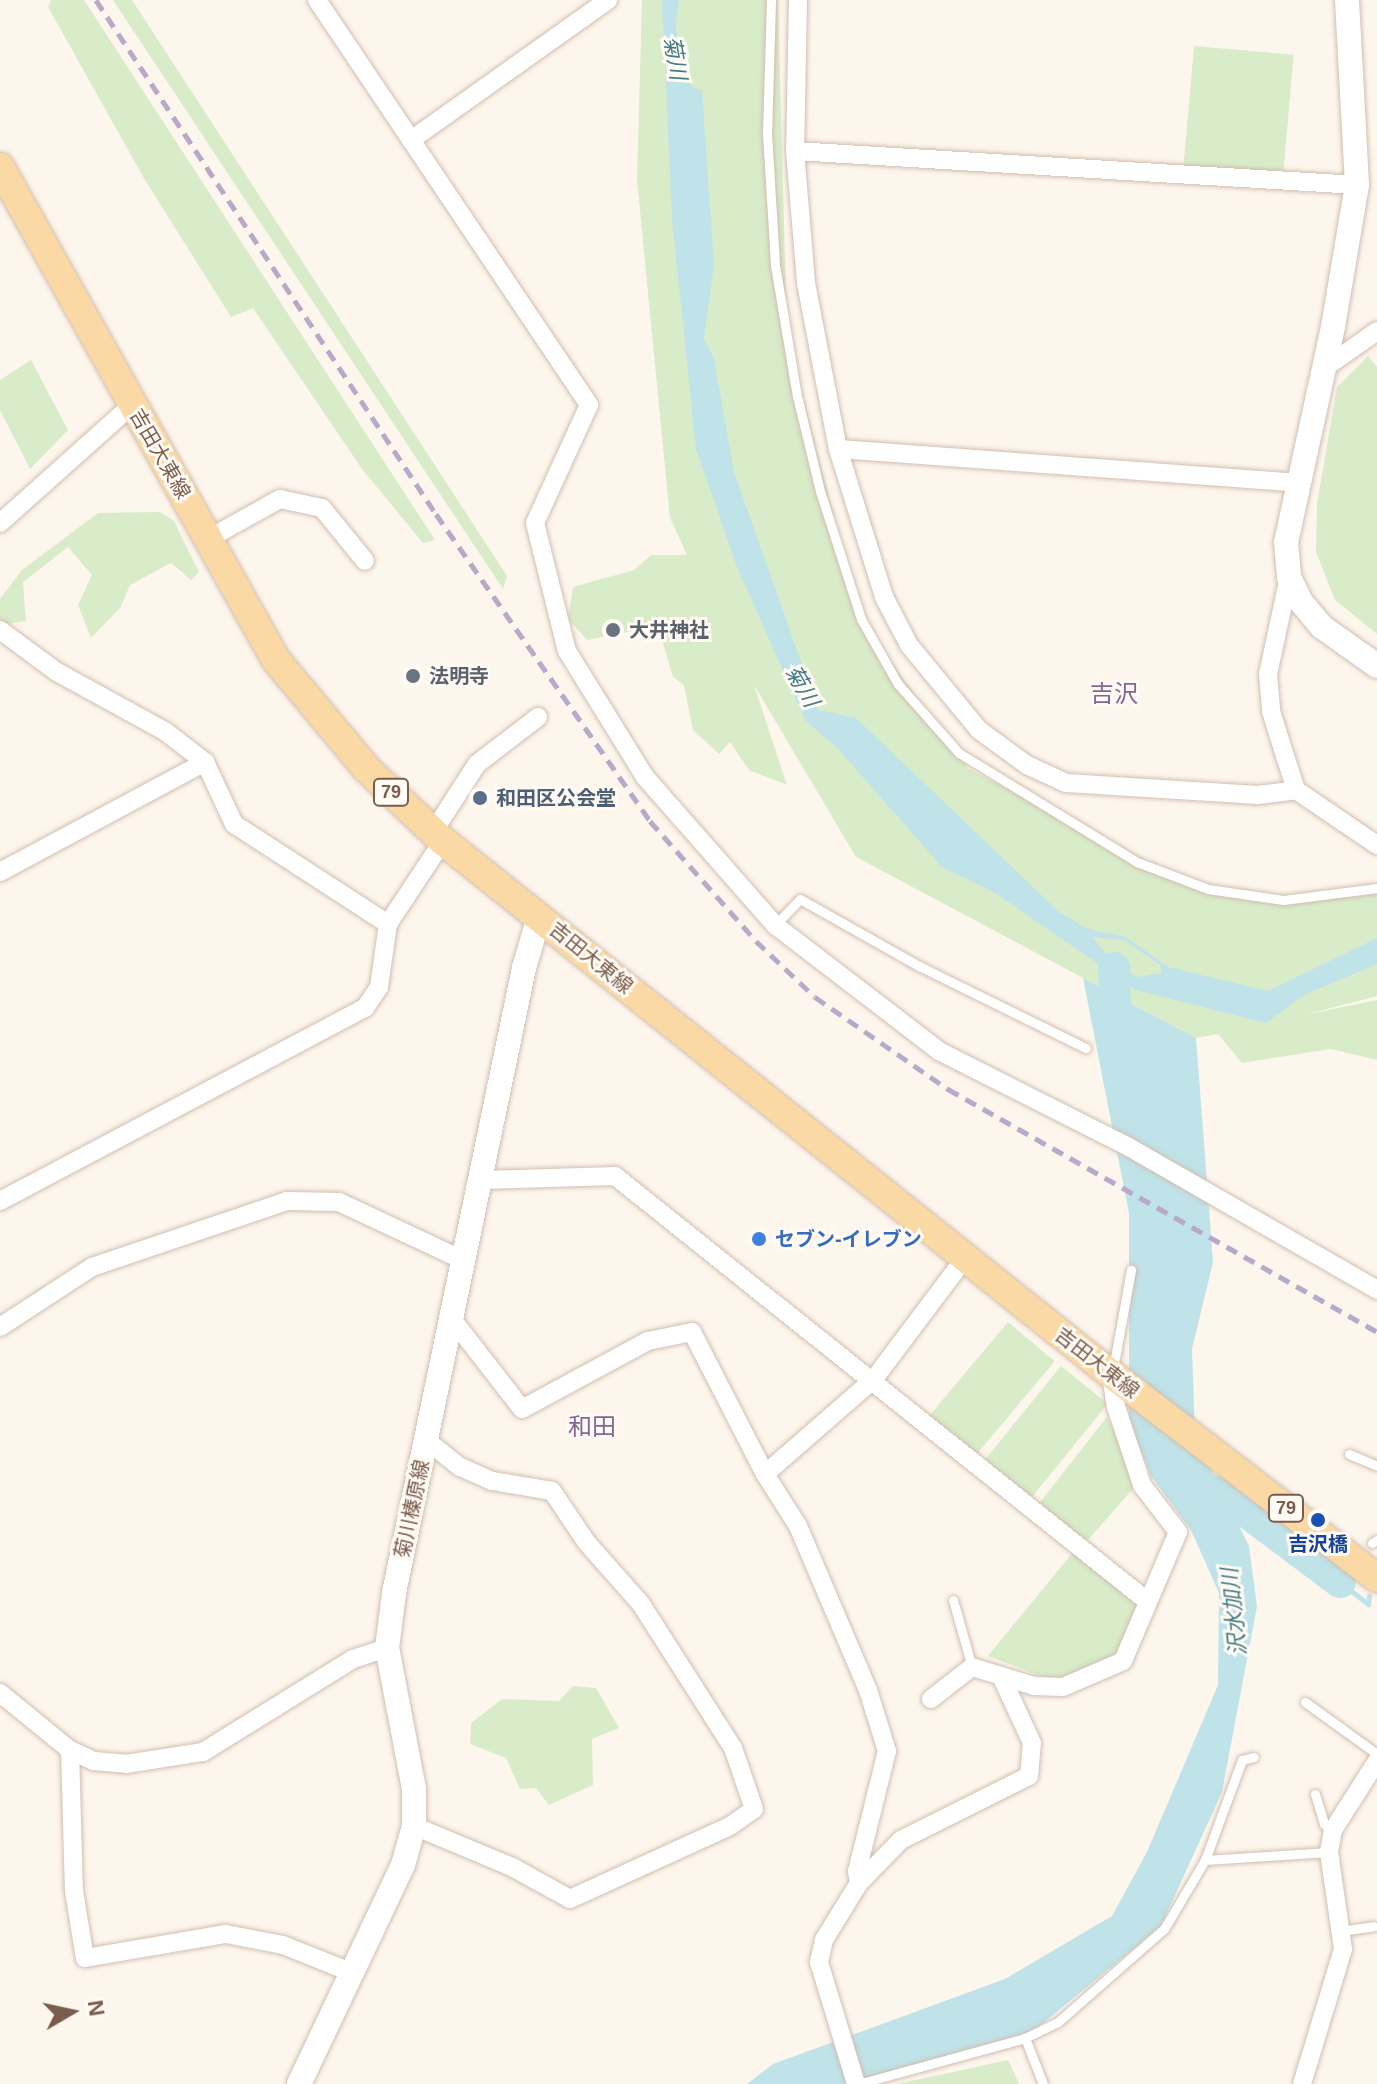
<!DOCTYPE html>
<meta charset="utf-8">
<style>
body{margin:0}
#map{position:relative;width:1377px;height:2084px;overflow:hidden;background:#fdf6ec;font-family:Arial,"Noto Sans JP",sans-serif}
div>[style]{position:absolute}
[style*='--x']{left:calc(var(--x)*1px);top:calc(var(--y)*1px);width:calc(var(--w)*1px);rotate:calc(var(--a)*1deg)}
.green>*{inset:0;background:#d8ecc9;transform-origin:0 0}
.water>*{inset:0;background:#bfe3e8}
.stream>*{height:5px;margin:-2.5px;padding:0 2.5px;transform-origin:2.5px;border-radius:2.5px;background:#bfe3e8}
.river>*{height:32px;margin:-16px;padding:0 16px;transform-origin:16px;border-radius:16px;background:#bfe3e8}
.roads{filter:drop-shadow(0 0 2px #d1beb0) drop-shadow(0 0 2px #d1beb0)}
.lane>*{height:9px;margin:-4.5px;padding:0 4.5px;transform-origin:4.5px;border-radius:4.5px;background:#fff}
.street>*{height:18px;margin:-9px;padding:0 9px;transform-origin:9px;border-radius:9px;background:#fff}
.secondary>*{height:24px;margin:-12px;padding:0 12px;transform-origin:12px;border-radius:12px;background:#fff}
.primary>*{height:28px;margin:-14px;padding:0 14px;transform-origin:14px;border-radius:14px;background:#fbd9a5}
.rail>*{height:5px;margin-top:-2.5px;transform-origin:0;background:repeating-linear-gradient(90deg,#b9a8c9 0 12px,transparent 0 20px)}
.dots>*{width:22px;height:22px;translate:-50% -50%;box-sizing:border-box;border:4px solid #fffaf3;border-radius:50%}
span{translate:-50% -50%;white-space:nowrap;text-align:center;line-height:1.15;-webkit-text-stroke:6px #fffaf3;paint-order:stroke}
.shield-label span{padding:2px 6px;background:#fffaf3;border:2px solid;border-radius:6px;-webkit-text-stroke-width:0}
.shield-label{font-size:18px;color:#7a5c4d;font-weight:700}
.street-label{font-size:20px;color:#7a5c4d}
.worship-label{font-size:20px;color:#5b616d;font-weight:700}
.left{translate:0 -50%;text-align:left}
.service-label{font-size:20px;color:#4e5e75;font-weight:700}
.shop-label{font-size:20px;color:#366cbe;font-weight:700}
.transit-label{font-size:20px;color:#164399;font-weight:700}
.water-label{font-size:22px;color:#437c86;font-style:italic}
.quarter-label{font-size:24px;color:#846695}
.north{position:absolute;left:32px;top:1972px;width:80px;height:80px;-webkit-text-stroke:6px #fffaf3;paint-order:stroke;rotate:81deg;font-size:22px;font-weight:700;line-height:32px;text-align:center;color:#7a5c4d}
.north::after{content:'';display:block;margin:auto;width:28px;height:36px;background:#7a5c4d;clip-path:polygon(50% 0,100% 100%,50% 72%,0 100%)}
</style>
<div id="map">
<div class="green">
<div style="clip-path:polygon(51px 0,84px 0,435px 540px,423px 543px,362px 469px,253px 308px,231px 317px,145px 180px,48px 7px)"></div>
<div style="clip-path:polygon(113px 0,132px 0,507px 576px,503px 589px)"></div>
<div style="clip-path:polygon(642px 0,778px 0,787px 335px,861px 620px,969px 769px,1213px 895px,1346px 894px,1377px 886px,1377px 996px,1304px 1015px,1377px 1000px,1377px 1060px,1331px 1049px,1242px 1063px,1218px 1034px,1196px 1038px,856px 857px,754px 685px,787px 785px,749px 770px,730px 742px,719px 754px,693px 730px,684px 685px,673px 677px,658px 626px,587px 640px,568px 619px,573px 587px,634px 570px,651px 555px,687px 555px,670px 518px,637px 180px)"></div>
<div style="left:1194px;top:46px;width:100px;height:136px;rotate:5deg"></div>
<div style="clip-path:polygon(1368px 356px,1377px 367px,1377px 634px,1335px 600px,1316px 552px,1317px 504px,1337px 387px)"></div>
<div style="clip-path:polygon(31px 360px,68px 430px,30px 469px,0 410px,0 380px)"></div>
<div style="clip-path:polygon(160px 512px,174px 521px,199px 572px,191px 580px,171px 563px,130px 585px,120px 608px,91px 638px,78px 605px,92px 575px,68px 547px,23px 582px,26px 621px,0 625px,0 599px,22px 570px,98px 513px)"></div>
<div style="left:1008px;top:1322px;width:61px;height:131px;rotate:40deg"></div>
<div style="left:1061px;top:1366px;width:60px;height:130px;rotate:39deg"></div>
<div style="clip-path:polygon(1107px 1417px,1138px 1483px,1081px 1548px,1034px 1510px)"></div>
<div style="clip-path:polygon(1074px 1551px,1141px 1602px,1118px 1660px,1061px 1684px,988px 1656px)"></div>
<div style="clip-path:polygon(573px 1686px,596px 1688px,619px 1728px,592px 1739px,593px 1785px,549px 1805px,536px 1788px,520px 1789px,506px 1758px,470px 1744px,471px 1723px,502px 1699px,559px 1701px)"></div>
<div style="clip-path:polygon(1008px 2060px,1019px 2084px,897px 2084px)"></div>
</div>
<div class="water">
<div style="clip-path:polygon(evenodd,662px 0,679px 0,676px 27px,682px 69px,693px 88px,702px 90px,714px 265px,704px 339px,714px 358px,734px 472px,818px 710px,856px 718px,1058px 911px,1087px 929px,1126px 937px,1168px 967px,1268px 991px,1377px 938px,1377px 964px,1306px 994px,1266px 1023px,1136px 990px,994px 892px,942px 867px,838px 749px,805px 720px,737px 567px,696px 449px,672px 219px,662px 0,1092px 937px,1124px 940px,1160px 965px,1162px 973px,1138px 977px,1113px 962px,1092px 937px)"></div>
<div style="clip-path:polygon(1083px 978px,1196px 1038px,1213px 1262px,1192px 1349px,1195px 1437px,1249px 1546px,1257px 1606px,1222px 1792px,1161px 1926px,1025px 2038px,863px 2084px,747px 2084px,773px 2064px,1005px 1979px,1112px 1916px,1147px 1852px,1218px 1685px,1219px 1593px,1191px 1530px,1151px 1476px,1129px 1421px,1129px 1213px)"></div>
</div>
<div class="stream">
<div style="--x:1340;--y:1582;--w:36;--a:38"></div>
<div style="--x:1368;--y:1604;--w:8;--a:-83"></div>
</div>
<div class="river">
<div style="--x:1114;--y:968;--w:69;--a:88.3"></div>
<div style="--x:1188;--y:1483;--w:38;--a:18"></div>
<div style="--x:1224;--y:1495;--w:145;--a:36.9"></div>
</div>
<div class="roads">
<div class="lane">
<div style="--x:771;--y:0;--w:133;--a:91.7"></div>
<div style="--x:767;--y:133;--w:132;--a:86.5"></div>
<div style="--x:775;--y:265;--w:133;--a:80.5"></div>
<div style="--x:797;--y:396;--w:98;--a:76.4"></div>
<div style="--x:820;--y:491;--w:134;--a:72.2"></div>
<div style="--x:861;--y:619;--w:75;--a:60.4"></div>
<div style="--x:898;--y:684;--w:92;--a:48.5"></div>
<div style="--x:959;--y:753;--w:209;--a:31.5"></div>
<div style="--x:1137;--y:862;--w:76;--a:20.8"></div>
<div style="--x:1208;--y:889;--w:76;--a:8.3"></div>
<div style="--x:1283;--y:900;--w:95;--a:-7.3"></div>
<div style="--x:775;--y:925;--w:36;--a:-46"></div>
<div style="--x:800;--y:899;--w:137;--a:29.4"></div>
<div style="--x:919;--y:966;--w:186;--a:26.2"></div>
<div style="--x:1113;--y:1369;--w:101;--a:-79.7"></div>
<div style="--x:1349;--y:1454;--w:30;--a:23"></div>
<div style="--x:1372;--y:1543;--w:6;--a:-31"></div>
<div style="--x:953;--y:1600;--w:70;--a:74.2"></div>
<div style="--x:1305;--y:1702;--w:89;--a:35.8"></div>
<div style="--x:1315;--y:1794;--w:31;--a:73"></div>
<div style="--x:1324;--y:1824;--w:11;--a:34"></div>
<div style="--x:1205;--y:1860;--w:107;--a:-69.7"></div>
<div style="--x:1242;--y:1760;--w:12;--a:-14"></div>
<div style="--x:1340;--y:1931;--w:34;--a:-8"></div>
<div style="--x:1025;--y:2038;--w:49;--a:68.6"></div>
<div style="--x:858;--y:2084;--w:173;--a:-15.4"></div>
<div style="--x:1025;--y:2038;--w:37;--a:-26"></div>
<div style="--x:1058;--y:2022;--w:141;--a:-41.3"></div>
<div style="--x:1164;--y:1929;--w:80;--a:-59.3"></div>
<div style="--x:1205;--y:1860;--w:124;--a:-3.7"></div>
</div>
<div class="street">
<div style="--x:317;--y:0;--w:488;--a:56.1"></div>
<div style="--x:589;--y:405;--w:130;--a:114.6"></div>
<div style="--x:535;--y:523;--w:132;--a:76"></div>
<div style="--x:567;--y:651;--w:148;--a:58.2"></div>
<div style="--x:645;--y:777;--w:197;--a:48.7"></div>
<div style="--x:775;--y:925;--w:207;--a:37.5"></div>
<div style="--x:939;--y:1051;--w:211;--a:26.8"></div>
<div style="--x:1127;--y:1146;--w:289;--a:29.9"></div>
<div style="--x:798;--y:0;--w:151;--a:91.1"></div>
<div style="--x:795;--y:151;--w:132;--a:85.2"></div>
<div style="--x:806;--y:283;--w:169;--a:79.1"></div>
<div style="--x:838;--y:449;--w:155;--a:72.7"></div>
<div style="--x:884;--y:597;--w:54;--a:62.5"></div>
<div style="--x:909;--y:645;--w:110;--a:50.5"></div>
<div style="--x:979;--y:730;--w:59;--a:36.1"></div>
<div style="--x:1027;--y:765;--w:43;--a:24.8"></div>
<div style="--x:1066;--y:783;--w:192;--a:3.6"></div>
<div style="--x:1258;--y:795;--w:38;--a:-7"></div>
<div style="--x:411;--y:140;--w:242;--a:-35.4"></div>
<div style="--x:795;--y:151;--w:563;--a:3.46"></div>
<div style="--x:1323;--y:369;--w:66;--a:-35.1"></div>
<div style="--x:838;--y:449;--w:464;--a:4.2"></div>
<div style="--x:0;--y:523;--w:177;--a:-41.8"></div>
<div style="--x:208;--y:539;--w:82;--a:-29.1"></div>
<div style="--x:280;--y:499;--w:43;--a:12.1"></div>
<div style="--x:322;--y:508;--w:68;--a:50.9"></div>
<div style="--x:1289;--y:577;--w:99;--a:102.2"></div>
<div style="--x:1268;--y:674;--w:37;--a:85"></div>
<div style="--x:1271;--y:711;--w:47;--a:72.7"></div>
<div style="--x:1285;--y:756;--w:36;--a:72"></div>
<div style="--x:1296;--y:790;--w:98;--a:34.2"></div>
<div style="--x:0;--y:630;--w:71;--a:36.4"></div>
<div style="--x:57;--y:672;--w:124;--a:28.8"></div>
<div style="--x:166;--y:732;--w:49;--a:37.6"></div>
<div style="--x:205;--y:762;--w:68;--a:64.9"></div>
<div style="--x:234;--y:824;--w:184;--a:33"></div>
<div style="--x:433;--y:832;--w:81;--a:-57.1"></div>
<div style="--x:477;--y:764;--w:77;--a:-37.6"></div>
<div style="--x:0;--y:872;--w:233;--a:-28.2"></div>
<div style="--x:482;--y:1180;--w:133;--a:-1.7"></div>
<div style="--x:615;--y:1176;--w:681;--a:38.62"></div>
<div style="--x:0;--y:1201;--w:413;--a:-27.9"></div>
<div style="--x:365;--y:1008;--w:25;--a:-56"></div>
<div style="--x:379;--y:987;--w:64;--a:-81.9"></div>
<div style="--x:388;--y:924;--w:100;--a:-56.5"></div>
<div style="--x:452;--y:1319;--w:114;--a:52.1"></div>
<div style="--x:522;--y:1409;--w:143;--a:-28.4"></div>
<div style="--x:648;--y:1341;--w:45;--a:-11.6"></div>
<div style="--x:692;--y:1332;--w:160;--a:62.8"></div>
<div style="--x:765;--y:1474;--w:62;--a:57.6"></div>
<div style="--x:798;--y:1526;--w:178;--a:66.9"></div>
<div style="--x:868;--y:1690;--w:64;--a:72.7"></div>
<div style="--x:887;--y:1751;--w:124;--a:104"></div>
<div style="--x:857;--y:1871;--w:12;--a:81"></div>
<div style="--x:859;--y:1883;--w:67;--a:121.6"></div>
<div style="--x:824;--y:1940;--w:23;--a:103"></div>
<div style="--x:819;--y:1962;--w:127;--a:73.1"></div>
<div style="--x:0;--y:1327;--w:110;--a:-33.1"></div>
<div style="--x:92;--y:1267;--w:206;--a:-18.7"></div>
<div style="--x:287;--y:1201;--w:52;--a:1.1"></div>
<div style="--x:339;--y:1202;--w:137;--a:25.1"></div>
<div style="--x:765;--y:1474;--w:145;--a:-41.1"></div>
<div style="--x:874;--y:1379;--w:151;--a:-53.1"></div>
<div style="--x:0;--y:1693;--w:90;--a:39.2"></div>
<div style="--x:70;--y:1750;--w:26;--a:25"></div>
<div style="--x:94;--y:1761;--w:32;--a:5"></div>
<div style="--x:126;--y:1764;--w:78;--a:-8.9"></div>
<div style="--x:203;--y:1752;--w:176;--a:-31.8"></div>
<div style="--x:353;--y:1659;--w:36;--a:-18"></div>
<div style="--x:931;--y:1699;--w:52;--a:-38"></div>
<div style="--x:972;--y:1667;--w:65;--a:17"></div>
<div style="--x:1034;--y:1686;--w:29;--a:2"></div>
<div style="--x:1063;--y:1687;--w:65;--a:-23.4"></div>
<div style="--x:1123;--y:1661;--w:140;--a:-66.9"></div>
<div style="--x:1178;--y:1532;--w:59;--a:-127.5"></div>
<div style="--x:1142;--y:1485;--w:82;--a:-108.4"></div>
<div style="--x:1116;--y:1407;--w:33;--a:-99"></div>
<div style="--x:70;--y:1750;--w:141;--a:88.4"></div>
<div style="--x:74;--y:1891;--w:68;--a:80.7"></div>
<div style="--x:85;--y:1958;--w:143;--a:-9.7"></div>
<div style="--x:226;--y:1934;--w:58;--a:10.9"></div>
<div style="--x:283;--y:1945;--w:75;--a:21.8"></div>
<div style="--x:414;--y:1826;--w:106;--a:22.7"></div>
<div style="--x:512;--y:1867;--w:66;--a:28.9"></div>
<div style="--x:570;--y:1899;--w:176;--a:-24.5"></div>
<div style="--x:730;--y:1826;--w:29;--a:-35"></div>
<div style="--x:754;--y:1809;--w:65;--a:-109"></div>
<div style="--x:733;--y:1748;--w:171;--a:-122.6"></div>
<div style="--x:641;--y:1604;--w:81;--a:-131.5"></div>
<div style="--x:587;--y:1543;--w:63;--a:-123.9"></div>
<div style="--x:552;--y:1491;--w:61;--a:-170.5"></div>
<div style="--x:492;--y:1481;--w:35;--a:-156"></div>
<div style="--x:460;--y:1467;--w:43;--a:-141.5"></div>
<div style="--x:859;--y:1883;--w:60;--a:-45.7"></div>
<div style="--x:901;--y:1840;--w:143;--a:-26.6"></div>
<div style="--x:1029;--y:1776;--w:33;--a:-85"></div>
<div style="--x:1032;--y:1743;--w:74;--a:-114.8"></div>
<div style="--x:1302;--y:2084;--w:141;--a:-73.1"></div>
<div style="--x:1343;--y:1949;--w:98;--a:-98.2"></div>
<div style="--x:1329;--y:1852;--w:22;--a:-80"></div>
<div style="--x:1333;--y:1830;--w:82;--a:-57.5"></div>
</div>
<div class="secondary">
<div style="--x:1347;--y:0;--w:185;--a:86.9"></div>
<div style="--x:1357;--y:185;--w:144;--a:99.6"></div>
<div style="--x:1333;--y:327;--w:220;--a:102.3"></div>
<div style="--x:1286;--y:542;--w:35;--a:85"></div>
<div style="--x:1289;--y:577;--w:28;--a:64"></div>
<div style="--x:1301;--y:602;--w:33;--a:50"></div>
<div style="--x:1322;--y:627;--w:67;--a:35.3"></div>
<div style="--x:299;--y:2084;--w:242;--a:-64.6"></div>
<div style="--x:403;--y:1865;--w:41;--a:-74.2"></div>
<div style="--x:414;--y:1826;--w:37;--a:-90"></div>
<div style="--x:414;--y:1789;--w:144;--a:-100.8"></div>
<div style="--x:387;--y:1648;--w:55;--a:-82.7"></div>
<div style="--x:394;--y:1593;--w:638;--a:-78.25"></div>
<div style="--x:524;--y:968;--w:53;--a:-73.6"></div>
</div>
<div class="primary">
<div style="--x:0;--y:167;--w:565;--a:60.76"></div>
<div style="--x:276;--y:660;--w:141;--a:50.2"></div>
<div style="--x:366;--y:768;--w:106;--a:43.5"></div>
<div style="--x:443;--y:841;--w:855;--a:38.59"></div>
<div style="--x:1111;--y:1374;--w:335;--a:37.5"></div>
</div>
</div>
<div class="rail">
<div style="--x:96;--y:0;--w:616;--a:56.52"></div>
<div style="--x:436;--y:514;--w:374;--a:55.1"></div>
<div style="--x:650;--y:821;--w:160;--a:48.5"></div>
<div style="--x:756;--y:941;--w:81;--a:43.5"></div>
<div style="--x:815;--y:997;--w:162;--a:34.7"></div>
<div style="--x:948;--y:1089;--w:493;--a:29.5"></div>
</div>
<div class="dots">
<div style="left:613px;top:630px;background:#6b7280"></div>
<div style="left:413px;top:676px;background:#6b7280"></div>
<div style="left:480px;top:798px;background:#5c6f8a"></div>
<div style="left:759px;top:1239px;background:#3f7fe0"></div>
<div style="left:1318px;top:1520px;background:#1a4fb4"></div>
</div>
<div class="shield-label">
<span style="left:391px;top:792px">79</span>
<span style="left:1286px;top:1508px">79</span>
</div>
<div class="street-label">
<span style="left:160px;top:454px;rotate:60deg">吉田大東線</span>
<span style="left:591px;top:958px;rotate:39deg">吉田大東線</span>
<span style="left:1097px;top:1363px;rotate:38deg">吉田大東線</span>
<span style="left:412px;top:1509px;rotate:-78deg">菊川榛原線</span>
</div>
<div class="worship-label">
<span class="left" style="left:629px;top:630px">大井神社</span>
<span class="left" style="left:429px;top:676px">法明寺</span>
</div>
<div class="service-label">
<span class="left" style="left:496px;top:798px">和田区公会堂</span>
</div>
<div class="shop-label">
<span class="left" style="left:775px;top:1239px">セブン-イレブン</span>
</div>
<div class="transit-label">
<span style="left:1318px;top:1544px">吉沢橋</span>
</div>
<div class="water-label">
<span style="left:675px;top:58px;rotate:80deg">菊川</span>
<span style="left:802px;top:686px;rotate:60deg">菊川</span>
<span style="left:1234px;top:1612px;rotate:-96deg">沢水加川</span>
</div>
<div class="quarter-label">
<span style="left:1114px;top:694px">吉沢</span>
<span style="left:592px;top:1427px">和田</span>
</div>
<div class="north">N</div>
</div>
